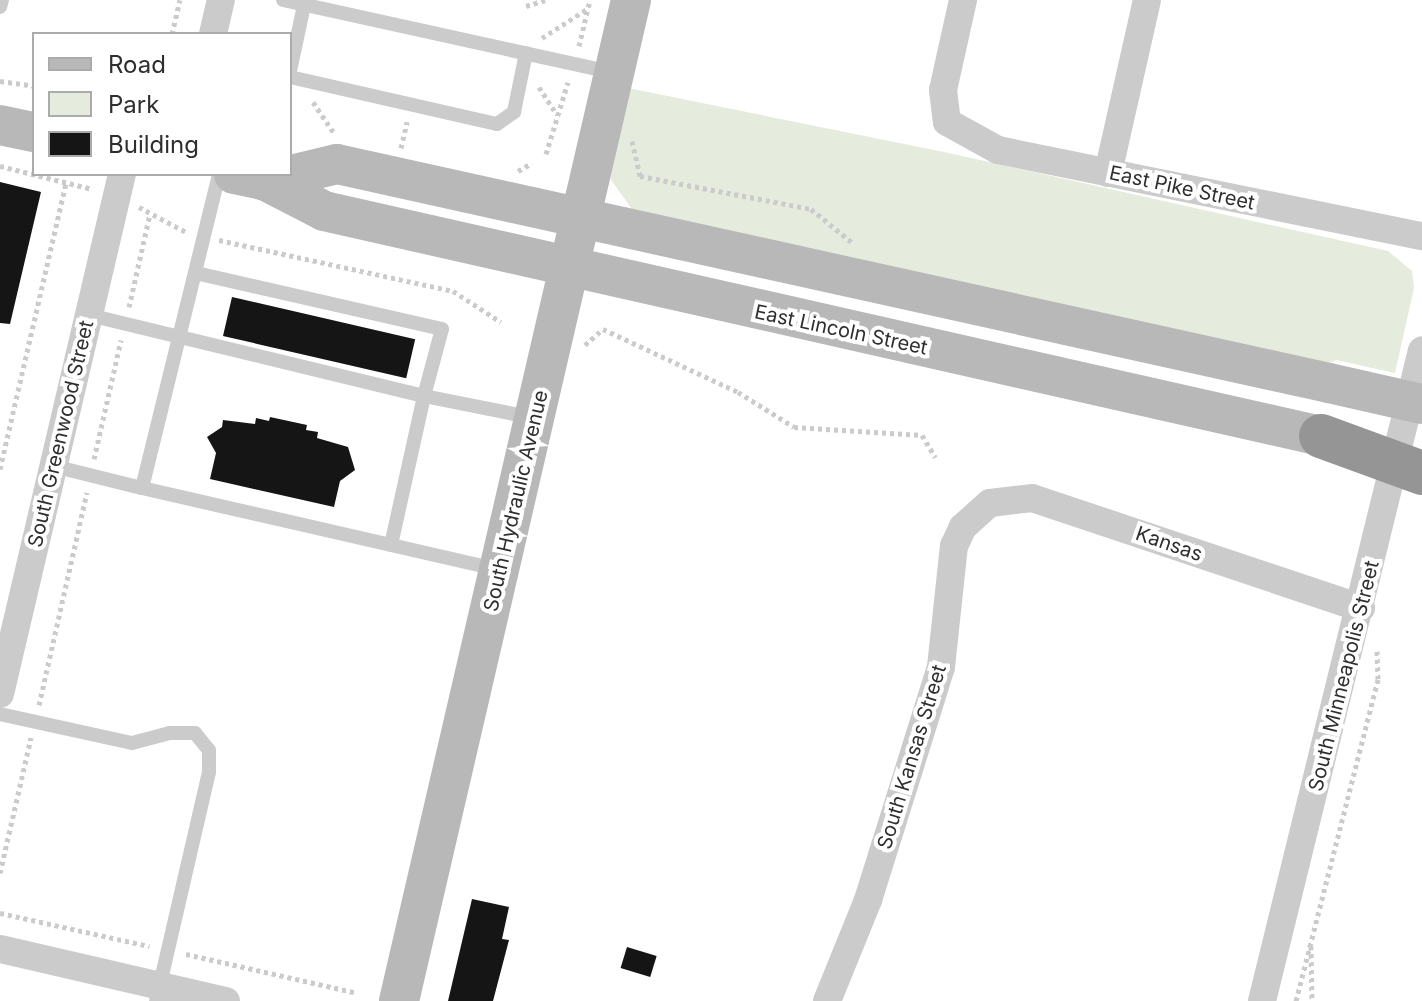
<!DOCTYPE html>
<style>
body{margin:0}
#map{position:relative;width:1422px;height:1001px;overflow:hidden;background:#fff;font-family:Inter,sans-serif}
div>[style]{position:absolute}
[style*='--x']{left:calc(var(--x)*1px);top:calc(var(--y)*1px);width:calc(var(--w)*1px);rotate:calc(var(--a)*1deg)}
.green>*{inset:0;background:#e5ebdd}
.building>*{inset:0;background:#151515;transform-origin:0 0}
.path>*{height:5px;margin-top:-2.5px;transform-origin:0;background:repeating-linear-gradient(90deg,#cbcbcb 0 4px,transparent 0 8px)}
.lane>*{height:14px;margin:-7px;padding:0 7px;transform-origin:7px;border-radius:7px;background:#cbcbcb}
.street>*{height:28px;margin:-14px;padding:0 14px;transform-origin:14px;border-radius:14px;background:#cbcbcb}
.secondary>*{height:40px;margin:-20px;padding:0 20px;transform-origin:20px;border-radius:20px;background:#b8b8b8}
.secondary-bridge>*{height:40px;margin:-20px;padding:0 20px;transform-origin:20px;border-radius:20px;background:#b8b8b8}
.highway-bridge>*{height:44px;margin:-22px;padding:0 22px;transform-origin:22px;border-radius:22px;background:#959595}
span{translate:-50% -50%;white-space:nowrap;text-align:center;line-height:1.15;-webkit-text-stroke:8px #fff;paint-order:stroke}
.street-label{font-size:20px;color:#2e2e2e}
.legend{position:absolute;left:32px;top:32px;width:260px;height:144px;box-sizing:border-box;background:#fff;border:2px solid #ababab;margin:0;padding:10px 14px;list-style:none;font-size:24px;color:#2e2e2e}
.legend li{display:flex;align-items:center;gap:16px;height:40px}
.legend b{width:40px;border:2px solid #ababab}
</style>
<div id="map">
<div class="green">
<div style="clip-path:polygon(628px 88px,944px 152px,1388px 251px,1412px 271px,1414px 288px,1395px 373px,1336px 360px,1324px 365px,632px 209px,611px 180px,610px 159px)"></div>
</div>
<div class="building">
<div style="clip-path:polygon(0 182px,41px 192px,10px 324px,0 323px)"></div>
<div style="left:232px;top:297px;width:188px;height:40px;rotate:13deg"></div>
<div style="clip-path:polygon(270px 417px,307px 425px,306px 430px,318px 432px,317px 438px,348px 447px,355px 470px,340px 481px,334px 507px,210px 479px,216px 453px,207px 437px,222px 427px,223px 420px,255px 424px,256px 418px,269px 421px)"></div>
<div style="clip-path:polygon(472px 899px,509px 907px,502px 939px,509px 940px,493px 1001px,448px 1001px)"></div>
<div style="left:627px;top:947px;width:31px;height:22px;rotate:17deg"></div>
</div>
<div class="path">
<div style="--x:526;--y:6;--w:21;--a:-17"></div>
<div style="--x:172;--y:34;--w:35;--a:-77"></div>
<div style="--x:542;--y:38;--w:54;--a:-32.8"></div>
<div style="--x:579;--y:46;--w:47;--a:-76.6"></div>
<div style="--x:0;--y:81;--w:34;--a:8"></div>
<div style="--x:539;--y:87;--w:33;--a:57"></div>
<div style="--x:313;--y:102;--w:37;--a:56"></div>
<div style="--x:632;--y:141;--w:36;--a:77"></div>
<div style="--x:640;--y:176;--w:174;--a:10.9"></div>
<div style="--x:811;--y:209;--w:55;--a:39.1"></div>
<div style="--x:401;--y:148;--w:27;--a:-77"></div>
<div style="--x:546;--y:154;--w:75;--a:-73"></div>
<div style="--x:0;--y:166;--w:95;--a:14"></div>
<div style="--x:518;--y:171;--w:16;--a:-30"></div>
<div style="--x:139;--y:207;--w:53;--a:28"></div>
<div style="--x:219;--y:240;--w:239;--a:12.3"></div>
<div style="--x:453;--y:291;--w:57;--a:32.9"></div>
<div style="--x:129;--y:307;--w:95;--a:-77.3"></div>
<div style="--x:585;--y:345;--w:24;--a:-42"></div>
<div style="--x:603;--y:329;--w:149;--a:25"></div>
<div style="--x:738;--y:392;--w:66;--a:32"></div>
<div style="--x:794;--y:427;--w:128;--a:3.6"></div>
<div style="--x:922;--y:435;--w:26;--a:59"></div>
<div style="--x:94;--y:459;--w:122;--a:-77.2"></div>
<div style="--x:0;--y:469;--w:294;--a:-77"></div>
<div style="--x:39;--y:705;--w:218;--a:-77.3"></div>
<div style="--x:0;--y:873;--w:139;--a:-77.1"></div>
<div style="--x:0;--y:913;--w:153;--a:12.5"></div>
<div style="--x:1311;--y:946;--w:55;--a:89"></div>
<div style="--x:186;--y:954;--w:175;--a:12.8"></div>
<div style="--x:1296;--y:1001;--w:332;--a:-75.7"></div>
<div style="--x:1378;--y:679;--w:28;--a:-92"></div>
</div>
<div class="lane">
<div style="--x:283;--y:0;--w:336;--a:12.4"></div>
<div style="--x:0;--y:7;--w:7;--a:-74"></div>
<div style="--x:290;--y:71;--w:67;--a:-78"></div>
<div style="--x:290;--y:77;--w:212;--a:12.8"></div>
<div style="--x:497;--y:124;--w:21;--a:-35"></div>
<div style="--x:514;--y:112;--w:60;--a:-78.5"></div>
<div style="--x:89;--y:315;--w:345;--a:13.6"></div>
<div style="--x:424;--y:396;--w:69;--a:-75"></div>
<div style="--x:442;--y:329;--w:253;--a:-167.2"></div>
<div style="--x:53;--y:466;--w:92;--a:13.9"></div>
<div style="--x:142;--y:488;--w:323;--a:-76.2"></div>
<div style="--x:142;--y:488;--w:363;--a:12.9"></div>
<div style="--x:391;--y:545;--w:153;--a:-77.5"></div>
<div style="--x:424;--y:396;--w:112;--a:11.3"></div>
<div style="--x:0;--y:714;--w:135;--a:12.4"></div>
<div style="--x:132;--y:743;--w:38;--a:-15"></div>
<div style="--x:169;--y:733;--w:26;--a:0"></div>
<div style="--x:195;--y:733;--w:22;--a:51"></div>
<div style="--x:209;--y:750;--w:22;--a:90"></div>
<div style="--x:209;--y:772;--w:235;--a:103"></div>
</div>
<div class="street">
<div style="--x:963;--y:0;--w:92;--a:102.5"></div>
<div style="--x:943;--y:90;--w:32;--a:83"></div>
<div style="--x:947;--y:122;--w:58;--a:28.8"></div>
<div style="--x:998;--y:150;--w:433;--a:11.5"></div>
<div style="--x:213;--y:34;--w:35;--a:-77"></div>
<div style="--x:1108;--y:173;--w:177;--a:-77.3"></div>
<div style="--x:0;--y:694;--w:534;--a:-76.8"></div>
<div style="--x:0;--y:949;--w:232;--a:13"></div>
<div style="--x:827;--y:1001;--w:109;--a:-67.9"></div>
<div style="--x:868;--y:900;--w:244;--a:-72.6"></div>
<div style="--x:941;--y:667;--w:122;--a:-83.9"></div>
<div style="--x:954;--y:546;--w:21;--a:-65"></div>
<div style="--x:963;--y:527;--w:36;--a:-42"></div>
<div style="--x:990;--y:503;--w:42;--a:-6.8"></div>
<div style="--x:1032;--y:498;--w:347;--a:18.5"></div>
<div style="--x:1262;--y:1001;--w:670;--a:-76.19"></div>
</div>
<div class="secondary">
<div style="--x:0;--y:125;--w:35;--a:12"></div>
<div style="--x:234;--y:174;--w:33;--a:12"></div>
<div style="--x:266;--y:181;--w:65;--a:27.3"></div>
<div style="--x:324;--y:211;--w:1022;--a:12.72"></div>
<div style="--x:266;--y:181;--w:73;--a:-13.5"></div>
<div style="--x:337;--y:164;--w:1016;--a:12.45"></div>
<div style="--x:399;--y:1001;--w:1028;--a:-76.95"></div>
</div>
<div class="secondary-bridge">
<div style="--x:1329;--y:383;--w:95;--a:12.7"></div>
</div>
<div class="highway-bridge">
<div style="--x:1321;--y:436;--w:108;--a:20.1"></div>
</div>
<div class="street-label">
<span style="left:1182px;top:188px;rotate:12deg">East Pike Street</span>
<span style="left:841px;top:330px;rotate:12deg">East Lincoln Street</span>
<span style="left:61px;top:434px;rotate:-77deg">South Greenwood Street</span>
<span style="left:516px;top:501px;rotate:-77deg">South Hydraulic Avenue</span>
<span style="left:1169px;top:544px;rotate:19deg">Kansas</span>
<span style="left:1344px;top:676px;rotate:-76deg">South Minneapolis Street</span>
<span style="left:912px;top:757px;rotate:-73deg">South Kansas Street</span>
</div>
<ul class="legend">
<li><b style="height:10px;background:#b8b8b8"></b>Road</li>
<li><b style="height:22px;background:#e5ebdd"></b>Park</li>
<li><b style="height:22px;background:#151515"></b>Building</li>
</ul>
</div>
